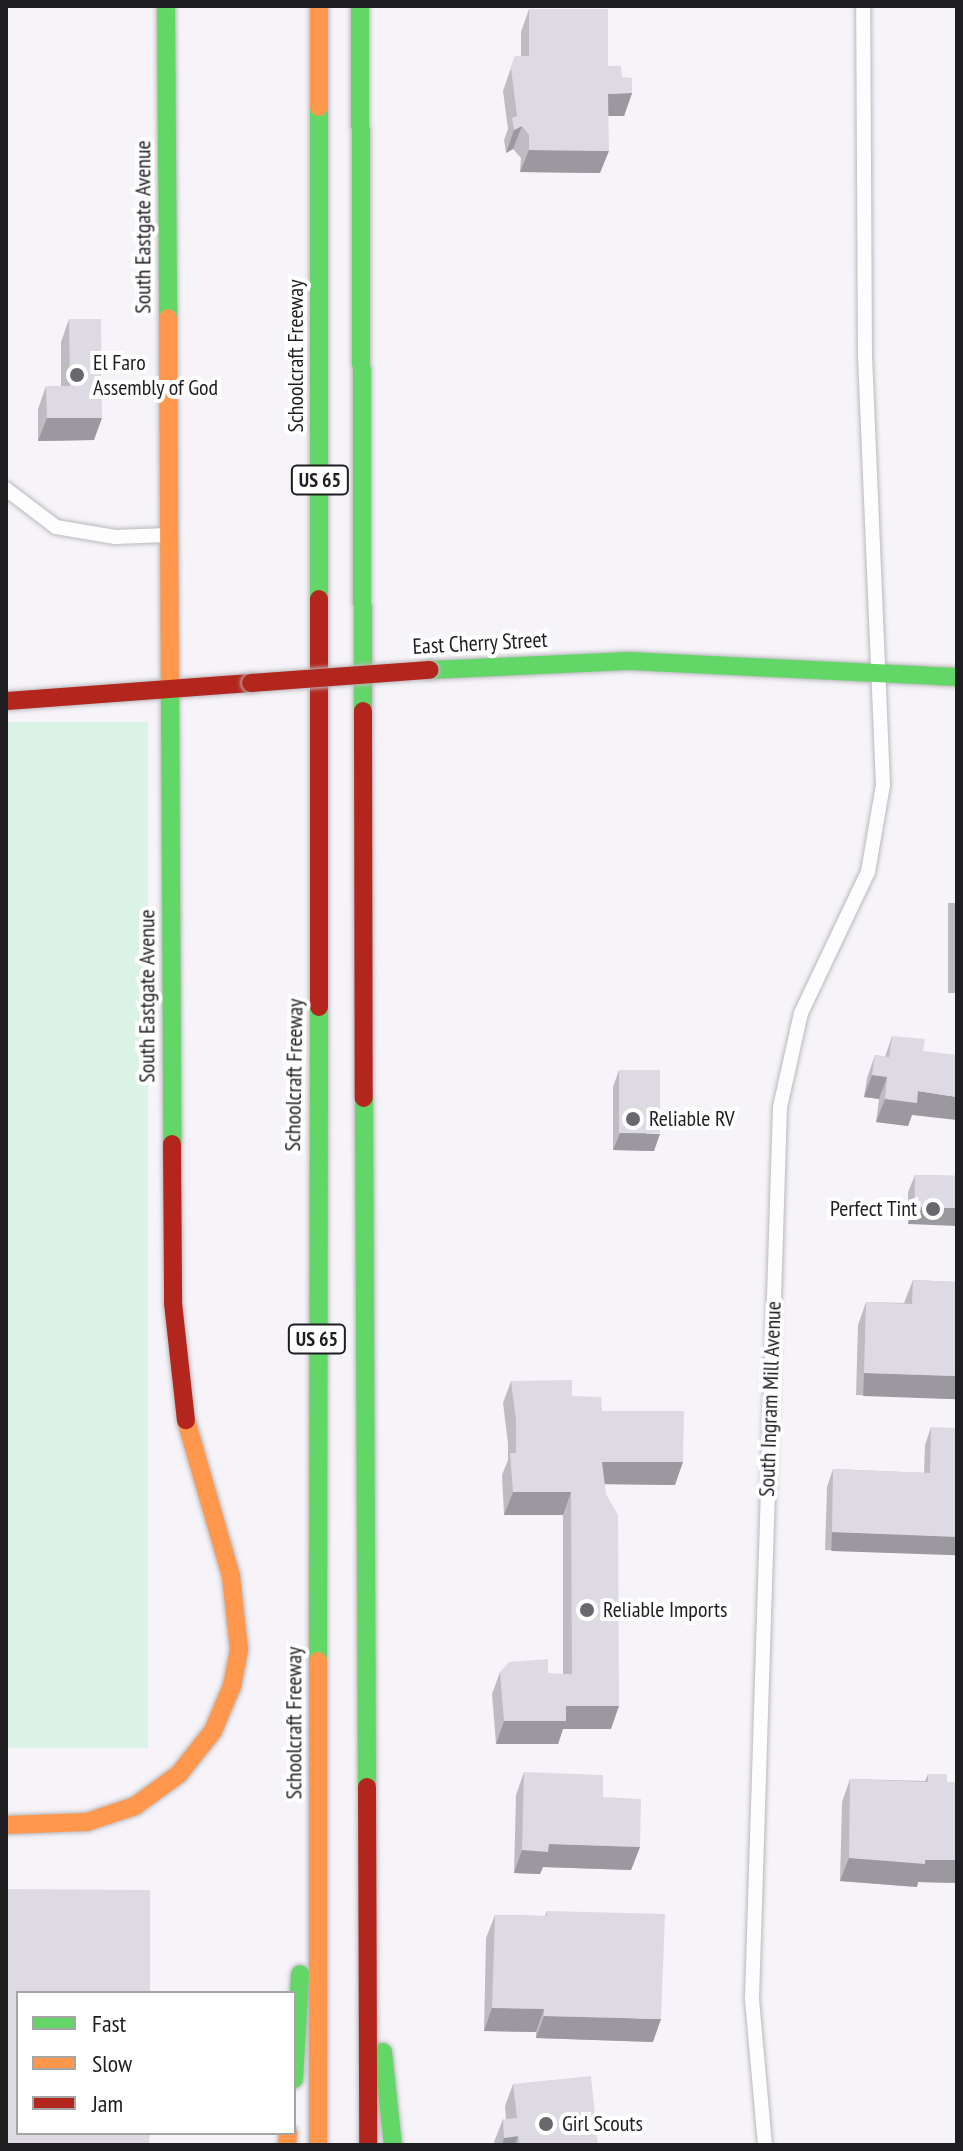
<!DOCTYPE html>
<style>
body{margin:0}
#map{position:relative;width:963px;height:2151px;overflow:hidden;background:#f6f4f9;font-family:"PT Sans Narrow",sans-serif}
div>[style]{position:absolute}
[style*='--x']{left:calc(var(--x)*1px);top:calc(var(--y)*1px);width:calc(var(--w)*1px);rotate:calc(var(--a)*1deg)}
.green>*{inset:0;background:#dbf3e7;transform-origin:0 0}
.roads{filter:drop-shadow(0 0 2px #b9b8bb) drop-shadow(0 0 2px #b9b8bb)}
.street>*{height:14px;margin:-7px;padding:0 7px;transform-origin:7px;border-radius:7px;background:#fefdfe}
.fast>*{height:18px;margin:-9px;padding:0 9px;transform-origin:9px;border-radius:9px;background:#63d668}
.slow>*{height:18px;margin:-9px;padding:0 9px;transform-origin:9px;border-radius:9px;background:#ff974d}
.jam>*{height:18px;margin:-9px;padding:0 9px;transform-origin:9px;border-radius:9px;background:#b3261e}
.bridges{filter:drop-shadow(0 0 2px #b9b8bb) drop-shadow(0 0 2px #b9b8bb)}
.jam-bridge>*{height:18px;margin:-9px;padding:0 9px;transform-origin:9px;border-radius:9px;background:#b3261e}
.wall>*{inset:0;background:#bebbc3;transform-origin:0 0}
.shaded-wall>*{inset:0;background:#9b999f;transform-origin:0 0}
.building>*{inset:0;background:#dddae3;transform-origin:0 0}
.dots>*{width:22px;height:22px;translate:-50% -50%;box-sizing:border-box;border:4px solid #fff;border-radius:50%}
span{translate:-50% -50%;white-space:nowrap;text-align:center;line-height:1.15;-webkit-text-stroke:8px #fff;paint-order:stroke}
.shield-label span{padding:2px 6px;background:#fff;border:2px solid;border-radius:6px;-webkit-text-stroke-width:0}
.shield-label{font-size:20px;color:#1e1d20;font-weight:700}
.street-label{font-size:22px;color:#1e1d20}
.poi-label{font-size:22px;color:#1e1d20}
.left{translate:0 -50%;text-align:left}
.right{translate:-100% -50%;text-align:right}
.frame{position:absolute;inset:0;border:8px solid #1e1d20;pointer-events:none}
.legend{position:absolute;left:16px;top:1991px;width:280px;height:144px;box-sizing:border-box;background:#fff;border:2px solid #a5a5a6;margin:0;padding:10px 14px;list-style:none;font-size:24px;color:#1e1d20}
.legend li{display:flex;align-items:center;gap:16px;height:40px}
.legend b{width:40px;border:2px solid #a5a5a6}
</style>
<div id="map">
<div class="green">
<div style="left:148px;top:722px;width:1026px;height:142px;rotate:90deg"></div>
</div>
<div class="roads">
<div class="street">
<div style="--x:6;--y:489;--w:63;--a:37.2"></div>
<div style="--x:56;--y:527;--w:60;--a:9.6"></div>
<div style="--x:115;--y:537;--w:52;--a:-2.2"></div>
<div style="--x:765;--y:2145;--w:148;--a:-95.1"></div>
<div style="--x:752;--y:1998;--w:891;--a:-88.2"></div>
<div style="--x:780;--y:1107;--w:96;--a:-77.4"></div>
<div style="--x:801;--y:1013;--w:156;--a:-64.6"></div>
<div style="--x:868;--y:872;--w:88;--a:-80.2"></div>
<div style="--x:883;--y:785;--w:428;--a:-92.4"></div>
<div style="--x:865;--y:357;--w:351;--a:-90.3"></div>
</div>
<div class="fast">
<div style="--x:166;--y:6;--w:312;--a:89.6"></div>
<div style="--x:360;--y:6;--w:705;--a:89.76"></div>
<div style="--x:319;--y:599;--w:492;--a:-90"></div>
<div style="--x:430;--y:670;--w:199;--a:-2.6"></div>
<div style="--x:629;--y:661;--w:328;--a:2.8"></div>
<div style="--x:170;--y:686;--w:458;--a:89.7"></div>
<div style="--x:364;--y:1098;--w:689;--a:89.75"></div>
<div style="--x:318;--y:1661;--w:654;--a:-89.91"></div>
<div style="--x:383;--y:2052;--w:94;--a:83.9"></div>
<div style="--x:294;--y:2079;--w:105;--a:-86.7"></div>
</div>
<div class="slow">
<div style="--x:319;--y:107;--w:101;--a:-90"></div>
<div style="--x:168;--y:318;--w:368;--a:89.7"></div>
<div style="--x:6;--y:1825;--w:81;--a:-2.1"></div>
<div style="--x:87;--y:1822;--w:51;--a:-18.4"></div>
<div style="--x:135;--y:1806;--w:54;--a:-36"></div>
<div style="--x:179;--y:1774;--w:55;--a:-51.7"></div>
<div style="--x:213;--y:1731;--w:49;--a:-67.1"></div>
<div style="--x:232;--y:1686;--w:38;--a:-79"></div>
<div style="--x:239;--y:1649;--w:73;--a:-96.3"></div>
<div style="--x:231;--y:1576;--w:162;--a:-106.1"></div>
<div style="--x:287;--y:2145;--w:12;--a:-85"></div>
<div style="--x:318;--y:2145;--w:484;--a:-90"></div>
</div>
<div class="jam">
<div style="--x:6;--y:701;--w:246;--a:-4.2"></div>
<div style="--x:363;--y:711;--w:387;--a:89.9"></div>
<div style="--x:319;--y:1007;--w:408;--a:-90"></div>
<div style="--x:172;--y:1144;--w:159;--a:89.6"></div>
<div style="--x:173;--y:1303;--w:118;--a:83.7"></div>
<div style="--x:367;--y:1787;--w:358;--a:89.8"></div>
</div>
</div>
<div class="bridges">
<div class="jam-bridge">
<div style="--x:251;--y:683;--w:179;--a:-4.2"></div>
</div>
</div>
<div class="wall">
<div style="clip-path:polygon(529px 9px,608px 66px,622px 77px,632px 93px,624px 116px,608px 116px,600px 173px,520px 172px,521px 158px,513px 149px,506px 153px,504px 140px,508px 129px,503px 91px,515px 56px,521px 56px,521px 32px)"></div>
<div style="clip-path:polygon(69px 319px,94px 440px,38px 441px,38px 409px,46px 386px,61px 386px,61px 342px)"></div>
<div style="left:957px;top:903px;width:90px;height:9px;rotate:90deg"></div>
<div style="clip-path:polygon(892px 1036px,912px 1115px,908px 1126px,876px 1122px,879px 1099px,864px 1097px,867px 1078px,875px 1055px,885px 1057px)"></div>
<div style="clip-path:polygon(619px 1070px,654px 1151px,613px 1150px,613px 1087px)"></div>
<div style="clip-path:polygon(915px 1175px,957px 1176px,908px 1224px,908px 1192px)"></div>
<div style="clip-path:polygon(913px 1280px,957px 1282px,957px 1399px,856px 1395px,858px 1325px,866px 1302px,904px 1303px)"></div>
<div style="clip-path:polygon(511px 1381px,572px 1396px,602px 1411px,675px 1485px,605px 1484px,611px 1729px,563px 1729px,558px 1744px,496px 1744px,492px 1694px,500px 1672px,563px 1674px,563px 1515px,504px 1515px,502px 1475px,508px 1460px,508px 1443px,503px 1403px)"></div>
<div style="clip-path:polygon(931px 1427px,957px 1554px,825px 1550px,827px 1487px,833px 1469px,924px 1473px,925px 1445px)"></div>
<div style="clip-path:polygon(524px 1772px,603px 1797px,640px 1847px,631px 1870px,543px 1867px,540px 1874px,514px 1873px,516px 1795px)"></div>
<div style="clip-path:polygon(928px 1774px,947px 1782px,957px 1782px,957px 1883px,918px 1882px,917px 1887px,840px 1881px,842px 1802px,850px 1779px,925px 1781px)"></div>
<div style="clip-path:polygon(547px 1911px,653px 2042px,536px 2038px,536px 2032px,484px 2031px,486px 1938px,495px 1915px,545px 1916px)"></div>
<div style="clip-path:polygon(513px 2084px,598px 2145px,495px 2145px,494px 2142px,503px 2119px,506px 2119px,505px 2106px)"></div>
</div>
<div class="shaded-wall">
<div style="clip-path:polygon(632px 93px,624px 116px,600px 116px,608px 94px)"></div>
<div style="clip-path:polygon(522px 126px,513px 149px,506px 153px,514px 130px)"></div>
<div style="clip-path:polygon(529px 150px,609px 151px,600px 173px,520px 172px)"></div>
<div style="clip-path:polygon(47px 418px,102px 418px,94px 440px,38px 441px)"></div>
<div style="clip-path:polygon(872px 1075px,887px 1077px,879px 1099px,864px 1097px)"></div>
<div style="clip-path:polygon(918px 1091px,957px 1097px,957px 1120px,912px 1115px,908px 1126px,876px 1122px,885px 1099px)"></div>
<div style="clip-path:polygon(620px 1133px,660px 1134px,654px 1151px,613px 1150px)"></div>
<div style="clip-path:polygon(914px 1207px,957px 1208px,957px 1226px,908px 1224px)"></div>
<div style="left:864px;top:1373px;width:93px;height:23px;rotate:2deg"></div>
<div style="clip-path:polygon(602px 1462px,683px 1462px,675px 1485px,594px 1484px)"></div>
<div style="clip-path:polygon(513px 1492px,571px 1492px,563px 1515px,504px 1515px)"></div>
<div style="left:832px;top:1532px;width:125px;height:19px;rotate:2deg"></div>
<div style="clip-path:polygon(566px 1706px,619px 1706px,611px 1729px,563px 1729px,558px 1744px,496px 1744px,504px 1721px)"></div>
<div style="clip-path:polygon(549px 1844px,640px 1847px,631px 1870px,543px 1867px,540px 1874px,514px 1873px,522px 1850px)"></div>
<div style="clip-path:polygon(849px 1858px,957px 1860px,957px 1883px,918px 1882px,917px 1887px,840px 1881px)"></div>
<div style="clip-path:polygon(492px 2008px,544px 2009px,536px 2032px,484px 2031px)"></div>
<div style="clip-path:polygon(544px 2016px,661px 2019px,653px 2042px,536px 2038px)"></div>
<div style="clip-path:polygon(518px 2136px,515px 2145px,502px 2145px,504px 2138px)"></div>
</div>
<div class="building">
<div style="clip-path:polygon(529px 9px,608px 9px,608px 66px,621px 66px,622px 77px,632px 78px,632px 93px,608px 94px,609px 151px,529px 150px,529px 135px,522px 126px,514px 130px,512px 118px,517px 116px,511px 68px,515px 56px,529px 56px)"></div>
<div style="clip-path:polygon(69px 319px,101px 319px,102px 418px,47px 418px,46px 386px,70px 386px)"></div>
<div style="clip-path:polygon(892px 1036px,925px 1039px,923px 1051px,957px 1055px,957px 1097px,918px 1091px,917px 1103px,885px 1099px,887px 1077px,872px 1075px,875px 1055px,889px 1057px)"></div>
<div style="left:619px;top:1070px;width:41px;height:63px"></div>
<div style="left:915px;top:1175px;width:42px;height:32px;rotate:1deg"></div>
<div style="clip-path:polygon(913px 1280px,957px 1282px,957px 1376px,864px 1373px,866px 1302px,912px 1304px)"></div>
<div style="clip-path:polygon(572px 1380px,572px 1396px,601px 1397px,602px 1411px,684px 1411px,683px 1462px,602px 1462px,606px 1494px,618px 1515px,619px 1706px,566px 1706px,566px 1721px,504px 1721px,500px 1672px,509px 1662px,548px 1659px,548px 1674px,572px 1674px,571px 1492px,513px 1492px,510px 1453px,516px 1453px,516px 1420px,511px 1381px)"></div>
<div style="clip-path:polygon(931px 1427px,957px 1428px,957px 1537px,832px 1532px,833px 1469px,930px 1473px)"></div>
<div style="clip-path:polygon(524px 1772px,603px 1775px,603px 1797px,641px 1799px,640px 1847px,549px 1844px,548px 1852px,522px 1850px)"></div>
<div style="clip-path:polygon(928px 1774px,947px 1774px,947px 1782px,957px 1782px,957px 1860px,925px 1860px,925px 1864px,849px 1858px,850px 1779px,928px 1782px)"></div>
<div style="clip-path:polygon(6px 1889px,150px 1890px,150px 1993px,18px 1993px,18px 2133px,150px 2133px,149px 2145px,6px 2145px)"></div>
<div style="clip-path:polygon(547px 1911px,665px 1914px,661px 2019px,544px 2016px,544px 2009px,492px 2008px,495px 1915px,547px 1916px)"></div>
<div style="clip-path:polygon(591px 2076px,598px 2145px,520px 2145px,518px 2136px,504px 2138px,503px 2119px,517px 2118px,513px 2084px)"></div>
</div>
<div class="dots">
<div style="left:77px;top:375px;background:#6a686c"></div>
<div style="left:633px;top:1119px;background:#6a686c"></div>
<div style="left:933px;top:1209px;background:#6a686c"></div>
<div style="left:587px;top:1610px;background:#6a686c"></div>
<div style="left:546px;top:2124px;background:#6a686c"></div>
</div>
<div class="shield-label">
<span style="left:320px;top:480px">US 65</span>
<span style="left:317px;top:1339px">US 65</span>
</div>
<div class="street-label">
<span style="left:143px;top:227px;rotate:-90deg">South Eastgate Avenue</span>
<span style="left:296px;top:356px;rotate:-90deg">Schoolcraft Freeway</span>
<span style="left:480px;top:643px;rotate:-3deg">East Cherry Street</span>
<span style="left:147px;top:996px;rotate:-90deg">South Eastgate Avenue</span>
<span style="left:294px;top:1075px;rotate:-89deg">Schoolcraft Freeway</span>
<span style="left:770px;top:1399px;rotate:-88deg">South Ingram Mill Avenue</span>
<span style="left:294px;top:1723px;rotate:-90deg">Schoolcraft Freeway</span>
</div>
<div class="poi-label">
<span class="left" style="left:93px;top:375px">El Faro<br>Assembly of God</span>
<span class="left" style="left:649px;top:1119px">Reliable RV</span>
<span class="right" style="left:917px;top:1209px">Perfect Tint</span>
<span class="left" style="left:603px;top:1610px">Reliable Imports</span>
<span class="left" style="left:562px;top:2124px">Girl Scouts</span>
</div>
<div class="frame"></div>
<ul class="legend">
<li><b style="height:10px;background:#63d668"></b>Fast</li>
<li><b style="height:10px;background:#ff974d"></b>Slow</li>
<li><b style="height:10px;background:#b3261e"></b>Jam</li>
</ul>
</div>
